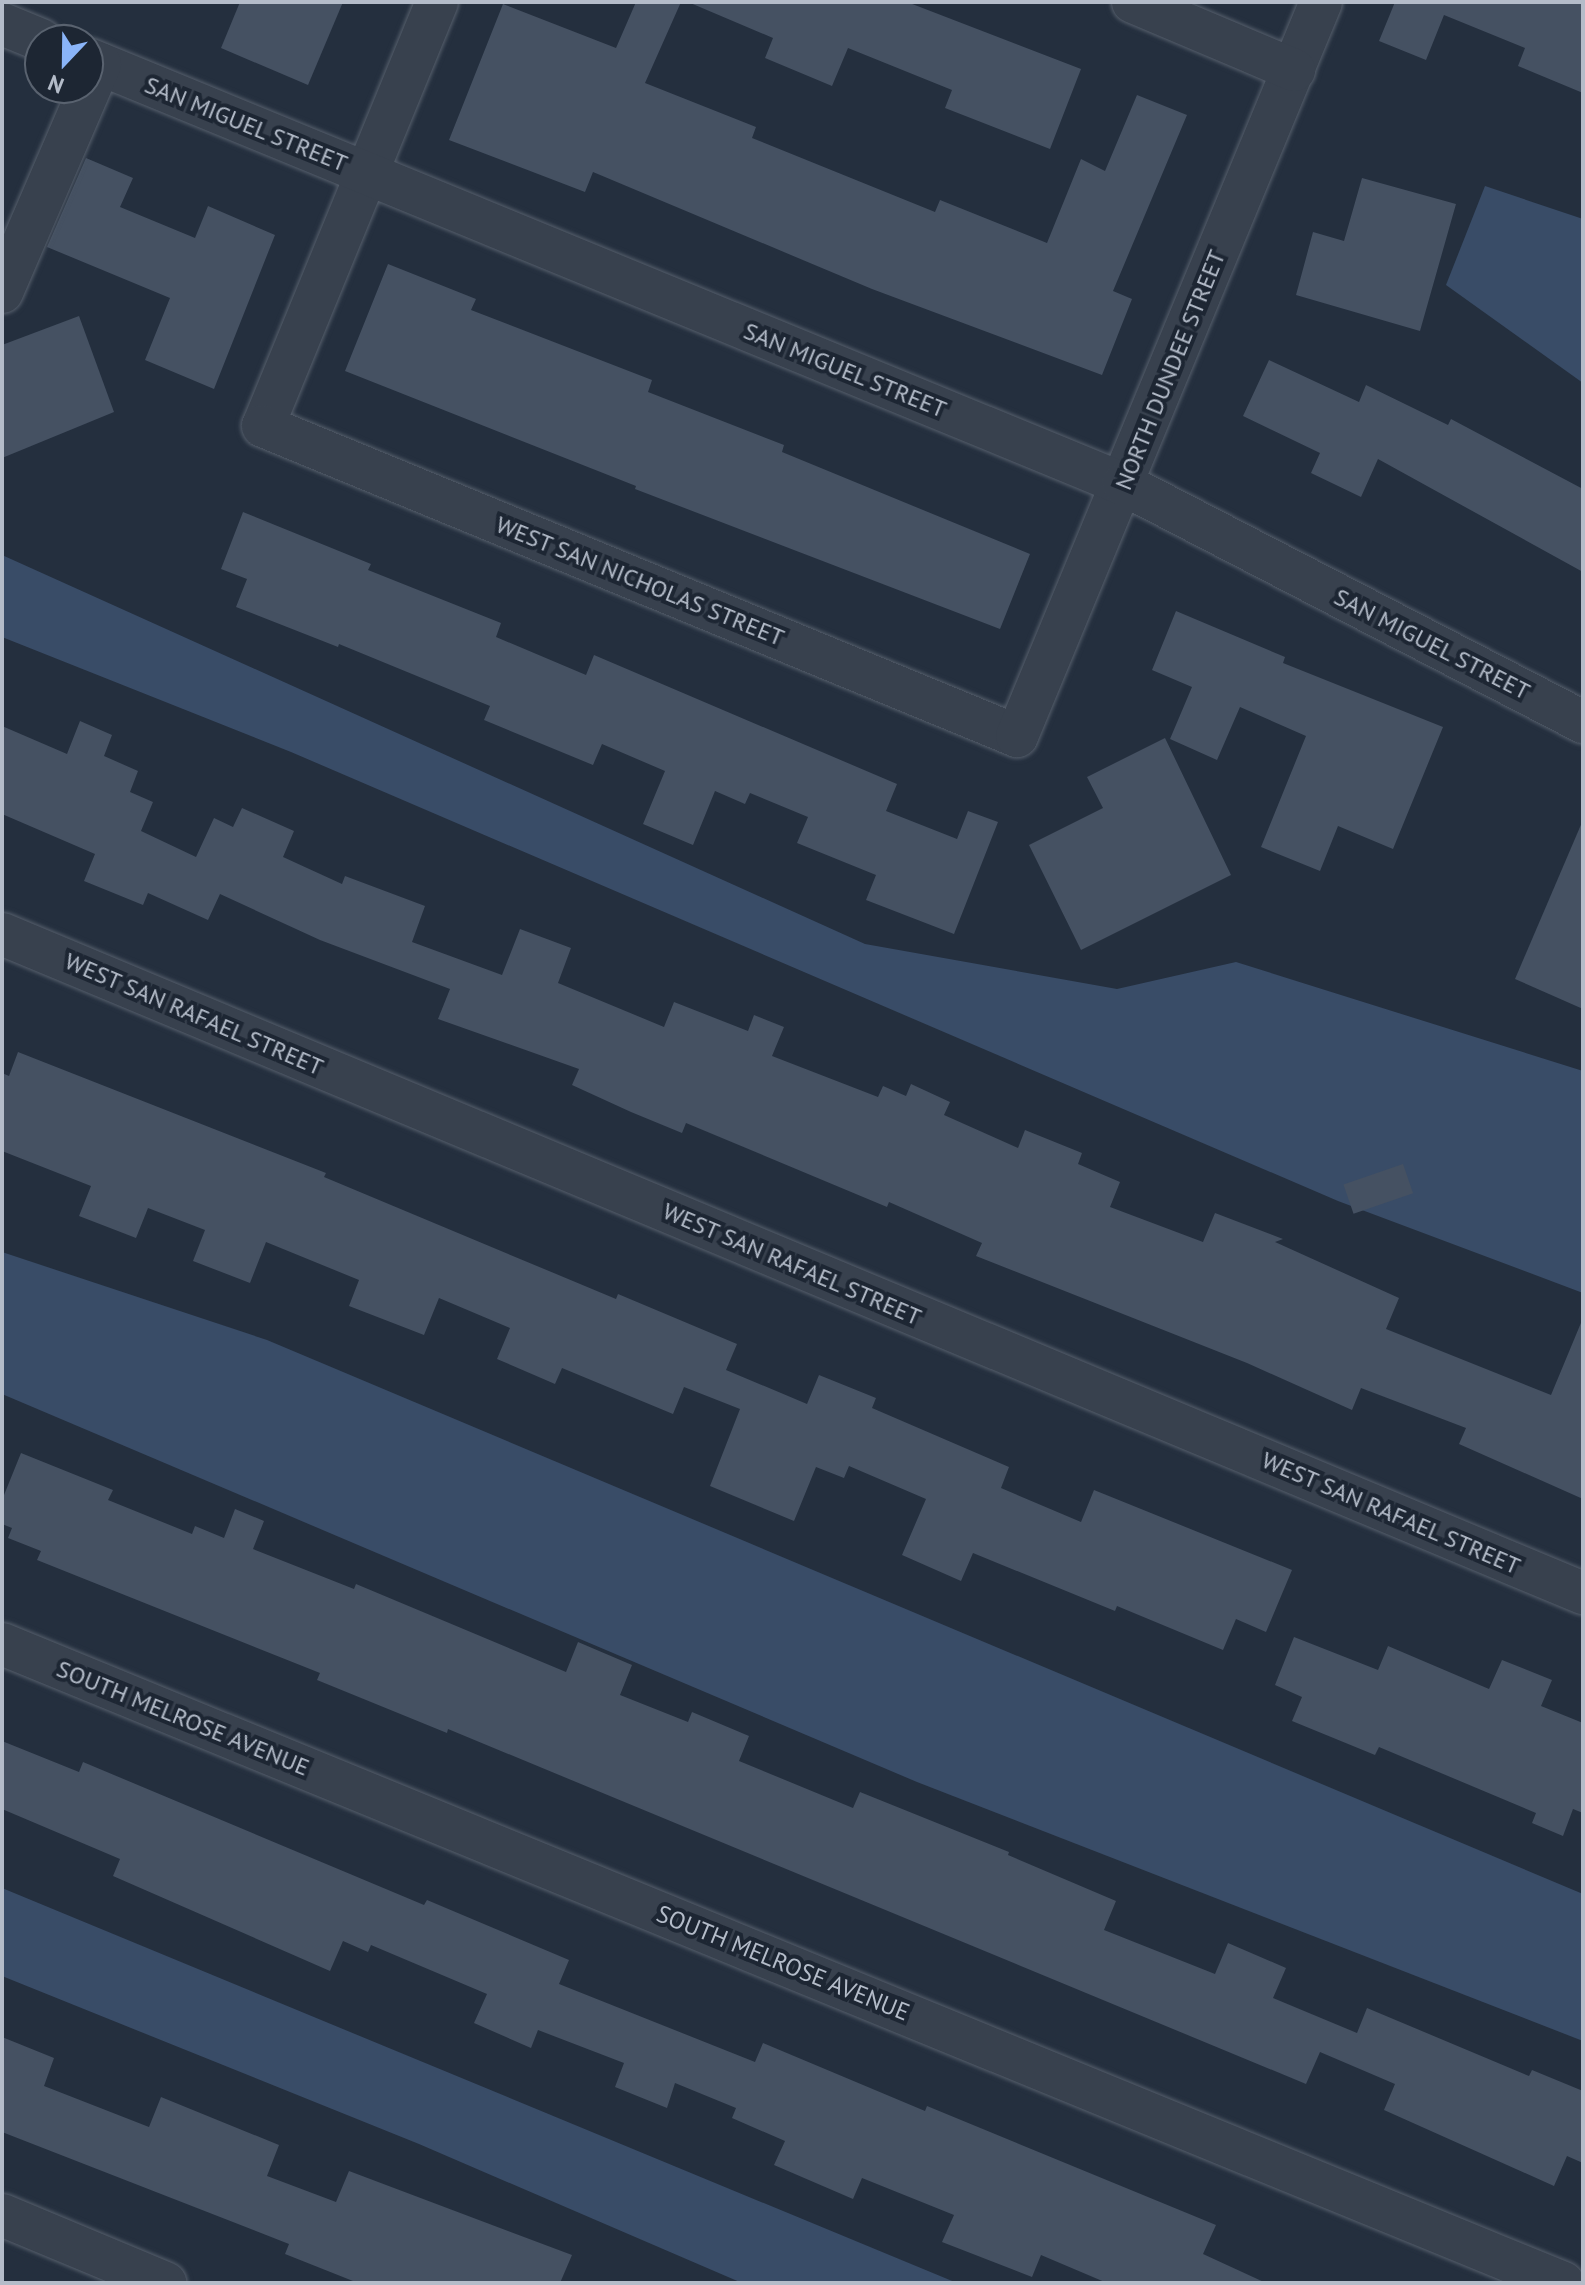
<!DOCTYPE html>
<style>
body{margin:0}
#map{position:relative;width:1585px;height:2285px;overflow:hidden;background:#242f3e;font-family:"PT Sans",sans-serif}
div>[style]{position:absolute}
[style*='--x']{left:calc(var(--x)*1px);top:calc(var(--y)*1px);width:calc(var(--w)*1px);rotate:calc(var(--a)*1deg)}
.water>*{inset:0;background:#394c67}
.building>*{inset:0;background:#455162;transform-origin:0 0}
.roads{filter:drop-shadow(0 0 2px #565f6c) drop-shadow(0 0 2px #565f6c)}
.minor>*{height:42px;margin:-21px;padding:0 21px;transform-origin:21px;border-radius:21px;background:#38414e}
span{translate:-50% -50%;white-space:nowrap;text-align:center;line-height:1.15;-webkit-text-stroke:8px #1d2633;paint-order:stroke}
.street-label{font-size:24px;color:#b4bcc9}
.frame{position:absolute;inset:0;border:4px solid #b4bcc9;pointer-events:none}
.north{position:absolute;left:24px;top:24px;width:80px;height:80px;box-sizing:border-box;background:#1d2633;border:2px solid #59626f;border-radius:50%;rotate:202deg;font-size:22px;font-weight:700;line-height:32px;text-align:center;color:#b4bcc9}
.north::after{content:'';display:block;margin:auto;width:28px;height:36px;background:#8ab4f8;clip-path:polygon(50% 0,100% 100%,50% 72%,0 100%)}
</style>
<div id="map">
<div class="water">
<div style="clip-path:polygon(1485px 186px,1583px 219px,1583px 383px,1446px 285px)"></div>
<div style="clip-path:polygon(2px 555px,865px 944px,1117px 989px,1236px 962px,1583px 1071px,1583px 1293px,1338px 1201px,291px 752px,2px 637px)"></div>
<div style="clip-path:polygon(2px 1252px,267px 1340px,1583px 1894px,1583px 2041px,917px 1782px,2px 1394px)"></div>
<div style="clip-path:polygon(2px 1888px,957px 2283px,742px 2283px,419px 2144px,2px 1976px)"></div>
</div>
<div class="building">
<div style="clip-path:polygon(240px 2px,343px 2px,308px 85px,221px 48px)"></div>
<div style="clip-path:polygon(636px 2px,681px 2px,645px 83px,756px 127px,752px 138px,935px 212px,940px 200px,1047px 243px,1081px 159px,1105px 171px,1137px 95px,1187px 115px,1113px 291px,1132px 299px,1102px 375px,872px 289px,593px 172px,585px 192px,449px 140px,503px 4px,616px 48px)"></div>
<div style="clip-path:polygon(688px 2px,907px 2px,1081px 69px,1050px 149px,945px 108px,952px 90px,848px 48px,832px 86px,765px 58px,773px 38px)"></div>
<div style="clip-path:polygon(1395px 2px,1583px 2px,1583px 93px,1518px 66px,1525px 48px,1444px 15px,1426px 60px,1379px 41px)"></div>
<div style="clip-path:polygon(86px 158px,133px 178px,120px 207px,195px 238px,208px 206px,275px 235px,214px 389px,145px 360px,170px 298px,47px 247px)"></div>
<div style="clip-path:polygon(1362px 178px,1456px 204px,1420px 331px,1296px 295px,1313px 232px,1344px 241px)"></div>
<div style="clip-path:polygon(388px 264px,476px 299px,471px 310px,652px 380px,648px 392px,784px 445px,782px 452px,1030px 554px,1000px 629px,635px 489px,636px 486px,345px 371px)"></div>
<div style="clip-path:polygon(79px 316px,114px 412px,2px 458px,2px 345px)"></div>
<div style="clip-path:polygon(1269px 360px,1359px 402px,1366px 385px,1448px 425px,1451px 419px,1583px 489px,1583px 572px,1378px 459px,1361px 497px,1311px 473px,1320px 453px,1243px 416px)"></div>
<div style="clip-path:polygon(243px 512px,371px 564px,368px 570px,501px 623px,496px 637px,586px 675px,594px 655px,897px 784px,886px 811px,957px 839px,968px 811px,998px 822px,954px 934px,866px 900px,876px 875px,797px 843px,808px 817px,750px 793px,745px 804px,715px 791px,693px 845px,643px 824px,665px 771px,602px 744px,593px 765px,484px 720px,490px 706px,339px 644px,338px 647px,236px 607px,247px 579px,221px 569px)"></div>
<div style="clip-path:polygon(1176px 611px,1285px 657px,1283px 663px,1443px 727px,1393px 849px,1338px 826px,1320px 871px,1261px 847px,1306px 736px,1240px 707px,1217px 760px,1170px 739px,1192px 687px,1152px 670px)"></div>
<div style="clip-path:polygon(80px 721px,112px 735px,104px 756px,138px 771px,130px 792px,153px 802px,141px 831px,196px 857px,214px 818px,233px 827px,242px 808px,294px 831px,283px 857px,342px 884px,345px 876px,425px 906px,412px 942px,502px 975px,520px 929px,571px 948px,558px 983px,664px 1027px,674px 1002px,748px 1031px,754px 1015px,784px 1027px,772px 1056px,878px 1097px,883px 1086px,906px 1096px,911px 1084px,950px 1102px,944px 1115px,1018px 1148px,1025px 1130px,1082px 1153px,1078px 1164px,1120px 1182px,1110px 1207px,1203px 1242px,1215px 1213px,1283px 1239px,1275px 1242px,1399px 1298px,1386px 1329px,1551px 1395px,1583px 1318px,1583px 1499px,1459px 1444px,1466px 1428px,1361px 1388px,1352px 1410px,1247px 1363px,976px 1256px,982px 1243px,889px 1202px,887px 1207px,686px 1123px,682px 1133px,631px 1112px,572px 1085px,579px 1069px,438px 1019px,450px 989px,320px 940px,220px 894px,208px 920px,148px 893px,143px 905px,84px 881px,95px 854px,2px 814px,2px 726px,67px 754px)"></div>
<div style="clip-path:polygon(1165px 738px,1231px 875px,1081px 950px,1029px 845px,1103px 808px,1087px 777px)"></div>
<div style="clip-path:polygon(1583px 820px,1583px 1009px,1515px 979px)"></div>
<div style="clip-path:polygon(18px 1052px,326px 1173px,324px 1177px,616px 1299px,618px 1294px,737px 1344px,726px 1370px,807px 1404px,819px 1375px,876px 1398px,872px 1408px,1009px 1467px,1001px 1488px,1081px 1522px,1094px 1490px,1292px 1570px,1266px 1632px,1236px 1619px,1223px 1650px,1117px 1606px,1115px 1611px,973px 1553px,961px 1581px,902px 1555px,926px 1499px,849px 1466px,844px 1478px,816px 1467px,794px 1521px,710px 1486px,740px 1409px,684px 1387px,673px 1414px,562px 1368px,555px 1384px,497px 1359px,510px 1328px,439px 1298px,424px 1335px,349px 1306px,359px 1280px,266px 1242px,250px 1283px,193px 1261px,205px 1230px,148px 1208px,136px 1238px,79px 1216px,91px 1186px,2px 1151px,2px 1073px,9px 1076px)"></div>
<div style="left:1403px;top:1164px;width:31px;height:63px;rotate:71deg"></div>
<div style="clip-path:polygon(21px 1453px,113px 1490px,108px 1500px,192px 1534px,195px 1526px,224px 1538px,235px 1509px,264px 1521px,253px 1549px,354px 1589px,356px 1584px,566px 1672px,578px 1642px,632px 1665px,620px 1695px,688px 1722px,692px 1712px,749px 1736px,739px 1761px,853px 1808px,860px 1792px,1009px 1852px,1008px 1855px,1116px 1901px,1104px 1930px,1215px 1974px,1228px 1943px,1286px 1968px,1273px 1998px,1357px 2033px,1367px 2008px,1529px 2076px,1532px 2070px,1583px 2091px,1583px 2163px,1567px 2156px,1554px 2186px,1384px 2110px,1395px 2084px,1320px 2052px,1306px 2084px,448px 1729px,447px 1733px,317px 1680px,320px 1673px,37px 1560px,41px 1551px,8px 1538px,12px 1528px,2px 1524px,2px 1500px)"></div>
<div style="clip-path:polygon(1294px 1637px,1378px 1670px,1388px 1646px,1489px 1689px,1502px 1660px,1552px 1680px,1541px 1706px,1583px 1723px,1583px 1813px,1573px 1809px,1563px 1836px,1532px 1823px,1536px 1813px,1379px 1747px,1375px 1755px,1292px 1721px,1302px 1697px,1275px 1685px)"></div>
<div style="clip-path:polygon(2px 1741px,79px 1772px,83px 1762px,424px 1905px,427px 1900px,569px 1960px,559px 1984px,755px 2062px,763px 2043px,925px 2111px,927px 2106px,1216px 2225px,1203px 2254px,1266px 2283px,1107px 2283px,1041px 2255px,1032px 2277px,942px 2242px,954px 2215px,862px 2178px,853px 2199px,774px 2165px,785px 2141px,732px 2118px,736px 2108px,675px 2083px,667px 2108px,615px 2087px,624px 2063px,538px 2030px,531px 2048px,474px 2023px,487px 1994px,371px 1945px,368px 1952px,343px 1941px,330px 1971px,113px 1876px,120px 1859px,2px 1809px)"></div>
<div style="clip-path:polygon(2px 2037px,54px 2058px,44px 2086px,149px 2127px,161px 2097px,279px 2145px,267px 2176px,336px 2202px,349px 2171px,572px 2255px,560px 2283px,358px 2283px,285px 2254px,289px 2244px,2px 2132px)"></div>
</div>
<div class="roads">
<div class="minor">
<div style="--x:437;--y:2;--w:458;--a:112.3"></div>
<div style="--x:263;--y:426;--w:815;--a:22.35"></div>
<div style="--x:1017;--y:736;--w:794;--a:-67.5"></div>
<div style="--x:1133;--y:2;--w:175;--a:22.9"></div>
<div style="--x:2;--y:24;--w:42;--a:22.3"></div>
<div style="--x:88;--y:59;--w:1119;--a:22.32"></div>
<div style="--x:1123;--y:484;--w:518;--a:27.36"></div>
<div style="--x:2;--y:292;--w:248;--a:-66.7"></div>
<div style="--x:2;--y:934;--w:1713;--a:22.63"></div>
<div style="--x:2;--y:1644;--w:1687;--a:22.26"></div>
<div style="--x:2;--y:2215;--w:177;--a:22.6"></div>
</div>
</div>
<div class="street-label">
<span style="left:246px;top:124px;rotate:22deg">SAN MIGUEL STREET</span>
<span style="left:845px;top:370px;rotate:22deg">SAN MIGUEL STREET</span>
<span style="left:1170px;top:370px;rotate:-68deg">NORTH DUNDEE STREET</span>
<span style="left:640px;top:581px;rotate:22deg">WEST SAN NICHOLAS STREET</span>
<span style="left:1432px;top:644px;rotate:27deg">SAN MIGUEL STREET</span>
<span style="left:194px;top:1014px;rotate:23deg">WEST SAN RAFAEL STREET</span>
<span style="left:792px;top:1264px;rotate:23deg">WEST SAN RAFAEL STREET</span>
<span style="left:1391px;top:1513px;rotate:23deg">WEST SAN RAFAEL STREET</span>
<span style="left:183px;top:1718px;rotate:22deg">SOUTH MELROSE AVENUE</span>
<span style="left:783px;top:1963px;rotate:22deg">SOUTH MELROSE AVENUE</span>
</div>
<div class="frame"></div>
<div class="north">N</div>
</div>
